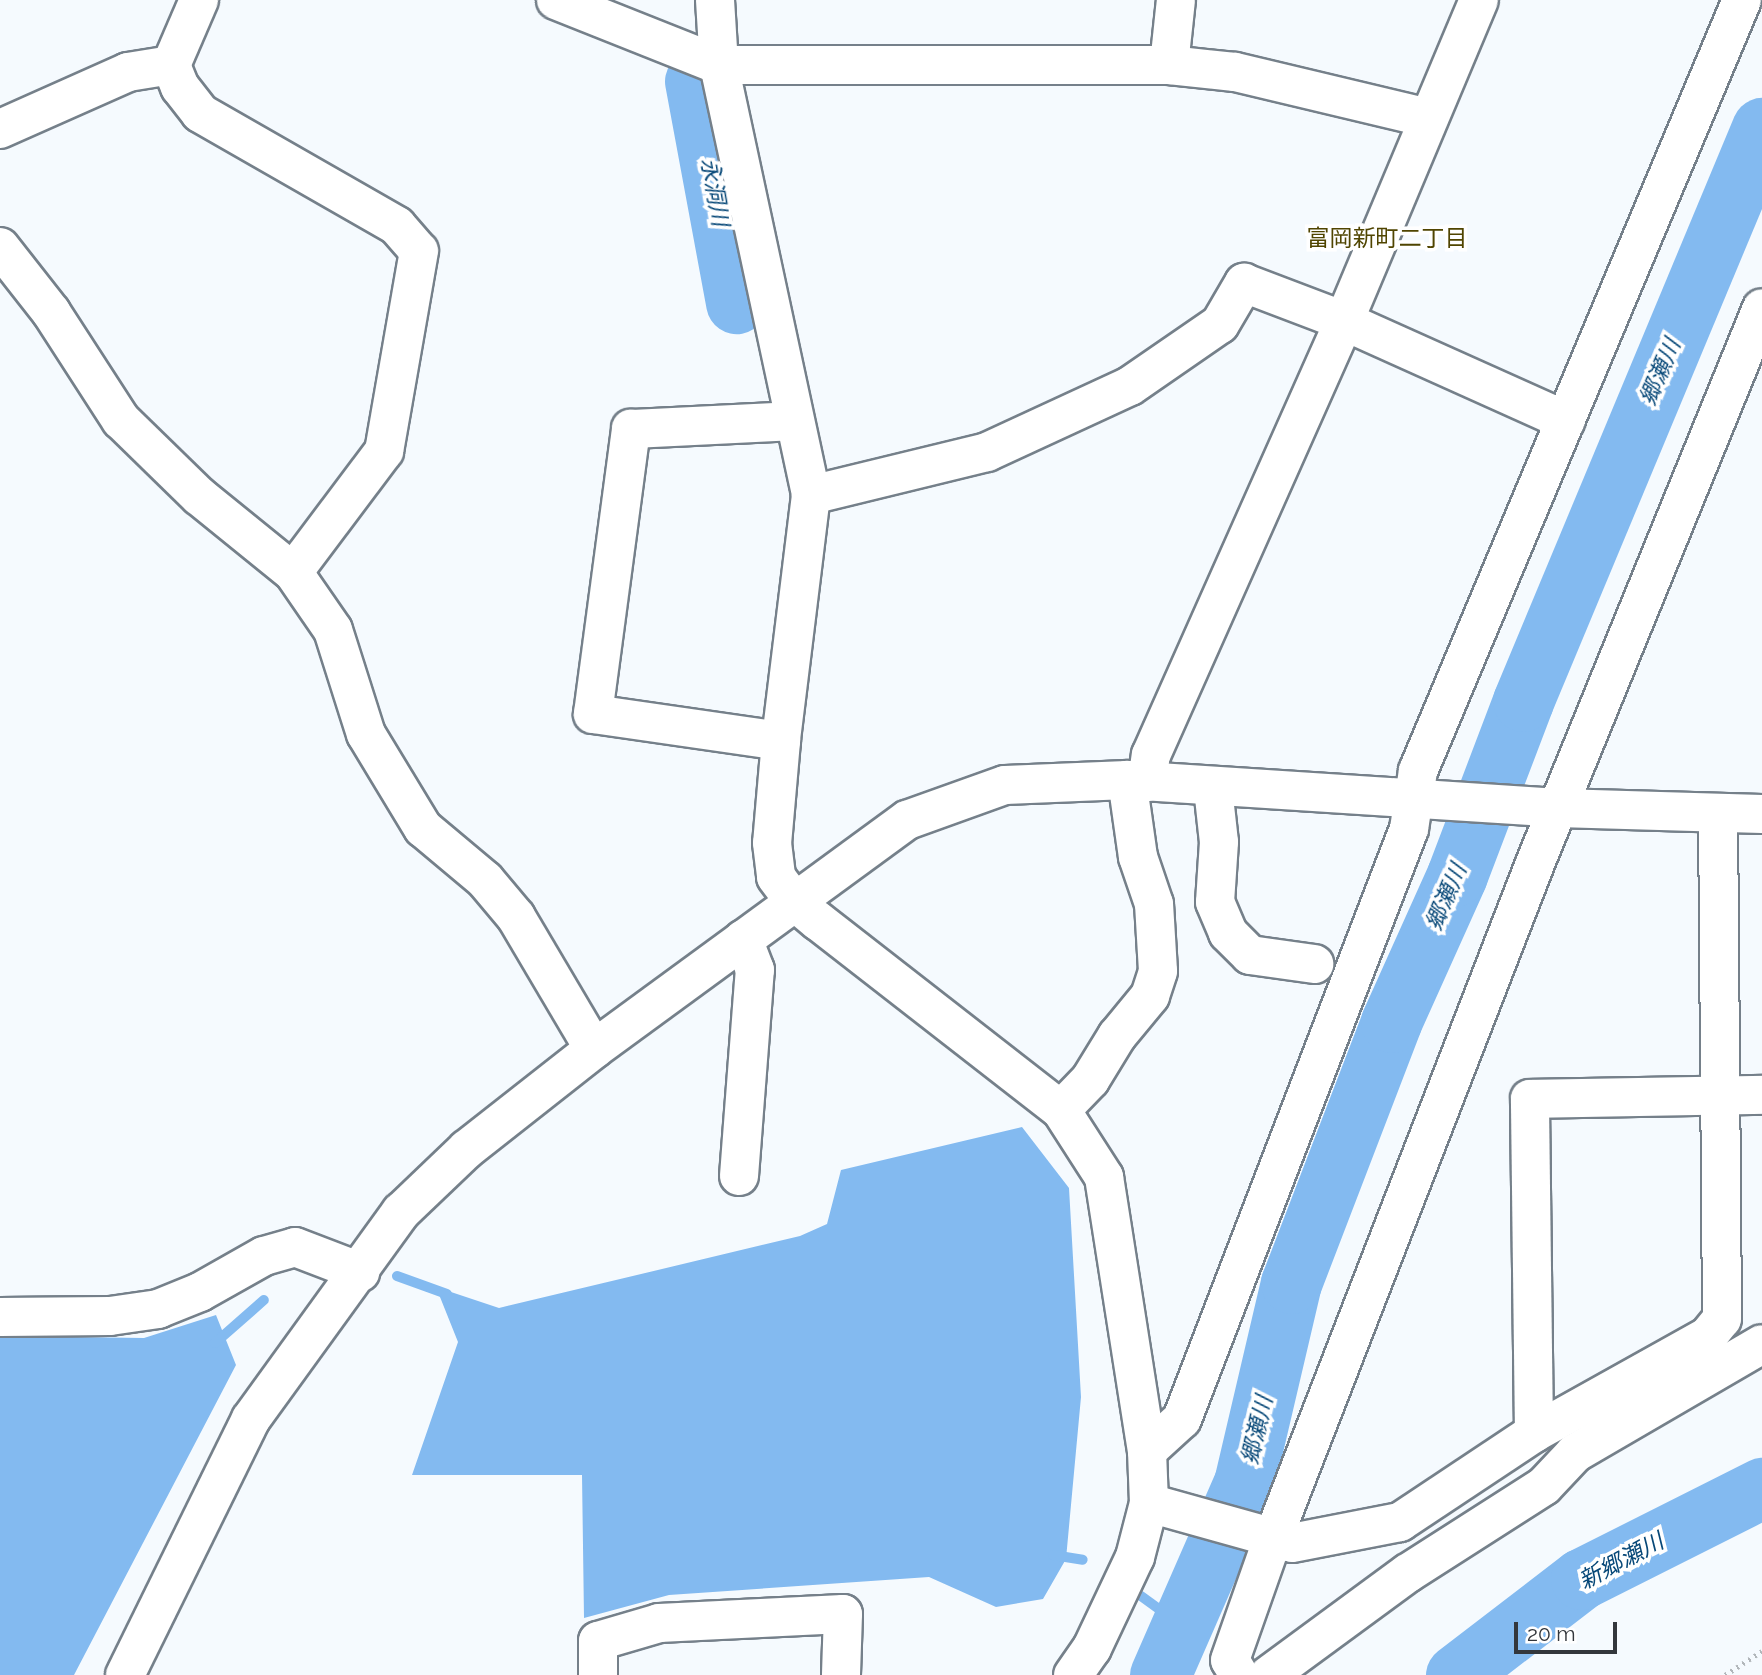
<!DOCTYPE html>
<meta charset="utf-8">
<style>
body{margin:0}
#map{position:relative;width:1762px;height:1675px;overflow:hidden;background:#f5fafe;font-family:Raleway,"Noto Sans JP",sans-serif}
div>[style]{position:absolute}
.water>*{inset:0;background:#83baf0}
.stream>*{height:10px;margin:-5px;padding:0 5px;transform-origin:5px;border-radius:5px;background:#83baf0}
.river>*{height:61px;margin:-30.5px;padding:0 30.5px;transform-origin:30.5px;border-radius:30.5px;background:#83baf0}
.path>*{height:4.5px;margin-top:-2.25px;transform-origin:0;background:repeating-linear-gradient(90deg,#b1b6ba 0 2px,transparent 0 7px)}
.roads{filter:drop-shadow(2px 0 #75808a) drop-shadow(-2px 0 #75808a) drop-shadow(0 2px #75808a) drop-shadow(0 -2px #75808a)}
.minor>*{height:38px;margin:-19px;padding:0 19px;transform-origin:19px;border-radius:19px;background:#fff}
span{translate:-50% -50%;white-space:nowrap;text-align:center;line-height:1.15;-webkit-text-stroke:7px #fff;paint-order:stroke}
.water-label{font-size:23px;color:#074878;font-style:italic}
.neighbourhood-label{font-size:23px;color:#504501}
.scale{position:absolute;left:1514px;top:1622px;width:103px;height:32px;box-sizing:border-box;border:4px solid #33373c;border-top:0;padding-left:9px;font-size:21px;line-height:24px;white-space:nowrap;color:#33373c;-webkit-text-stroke:5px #fff;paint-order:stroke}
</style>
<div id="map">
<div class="water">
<div style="clip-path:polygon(1022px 1127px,1069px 1188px,1081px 1397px,1066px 1559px,1043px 1599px,996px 1607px,929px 1577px,669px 1595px,584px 1618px,582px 1475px,412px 1475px,458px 1342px,436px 1287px,499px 1308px,800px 1236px,827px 1224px,841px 1170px)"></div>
<div style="clip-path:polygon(216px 1315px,236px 1365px,74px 1675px,0 1675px,0 1336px,144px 1338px)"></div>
</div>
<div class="stream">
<div style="left:397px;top:1276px;width:53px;rotate:19.8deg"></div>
<div style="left:215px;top:1343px;width:65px;rotate:-41.3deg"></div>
<div style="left:1053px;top:1555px;width:30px;rotate:9deg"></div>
<div style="left:1141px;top:1596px;width:29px;rotate:36deg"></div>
<div style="left:1164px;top:1613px;width:32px;rotate:68deg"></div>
</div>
<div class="river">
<div style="left:695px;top:81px;width:226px;rotate:79.5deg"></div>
<div style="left:1160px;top:1675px;width:210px;rotate:-66.4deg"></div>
<div style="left:1244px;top:1483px;width:205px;rotate:-76.8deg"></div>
<div style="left:1291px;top:1283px;width:280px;rotate:-69deg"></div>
<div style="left:1391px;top:1022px;width:161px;rotate:-65.8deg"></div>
<div style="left:1457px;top:875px;width:186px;rotate:-69.2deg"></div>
<div style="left:1523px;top:701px;width:621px;rotate:-67.36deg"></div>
<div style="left:1456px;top:1675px;width:158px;rotate:-37.5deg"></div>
<div style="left:1581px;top:1579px;width:203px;rotate:-26.7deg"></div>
</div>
<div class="path">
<div style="left:1725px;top:1675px;width:44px;rotate:-33deg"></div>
</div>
<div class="roads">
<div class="minor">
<div style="left:556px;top:0;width:175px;rotate:21.7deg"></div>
<div style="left:719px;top:65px;width:450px"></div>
<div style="left:1169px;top:65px;width:66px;rotate:6.1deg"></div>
<div style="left:1235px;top:72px;width:198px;rotate:13.4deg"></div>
<div style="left:715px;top:0;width:65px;rotate:86.5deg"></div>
<div style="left:719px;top:65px;width:440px;rotate:77.9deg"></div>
<div style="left:811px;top:495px;width:248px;rotate:97deg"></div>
<div style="left:781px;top:741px;width:102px;rotate:95deg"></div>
<div style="left:772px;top:843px;width:34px;rotate:83deg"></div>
<div style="left:776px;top:877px;width:31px;rotate:53deg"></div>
<div style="left:795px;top:902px;width:30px;rotate:40deg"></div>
<div style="left:818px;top:921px;width:308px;rotate:37.9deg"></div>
<div style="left:1061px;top:1110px;width:80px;rotate:57.3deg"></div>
<div style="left:1104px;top:1177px;width:277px;rotate:81.1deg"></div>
<div style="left:1147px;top:1451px;width:52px;rotate:87.8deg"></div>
<div style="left:1149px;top:1503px;width:56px;rotate:104.5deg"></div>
<div style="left:1135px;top:1557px;width:101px;rotate:115.3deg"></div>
<div style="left:1092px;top:1648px;width:33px;rotate:125deg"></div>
<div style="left:171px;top:65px;width:24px;rotate:68deg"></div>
<div style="left:180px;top:87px;width:33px;rotate:52deg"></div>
<div style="left:200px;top:113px;width:227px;rotate:29.8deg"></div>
<div style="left:397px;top:226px;width:33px;rotate:49deg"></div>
<div style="left:419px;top:251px;width:203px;rotate:99.9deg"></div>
<div style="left:384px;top:451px;width:151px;rotate:126.9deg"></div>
<div style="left:1169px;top:65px;width:65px;rotate:-83.9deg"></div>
<div style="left:0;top:129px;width:140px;rotate:-24deg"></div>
<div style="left:128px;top:72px;width:44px;rotate:-9.2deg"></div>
<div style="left:171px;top:65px;width:71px;rotate:-66.7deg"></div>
<div style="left:0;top:247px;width:83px;rotate:51.9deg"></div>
<div style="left:51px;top:312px;width:129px;rotate:57.1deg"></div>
<div style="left:121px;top:420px;width:109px;rotate:44.3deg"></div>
<div style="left:199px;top:496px;width:121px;rotate:39deg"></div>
<div style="left:293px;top:572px;width:70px;rotate:55.4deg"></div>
<div style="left:333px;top:630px;width:109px;rotate:72.4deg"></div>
<div style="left:366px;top:734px;width:110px;rotate:58.8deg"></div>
<div style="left:423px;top:828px;width:81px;rotate:40deg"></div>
<div style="left:485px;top:880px;width:48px;rotate:50deg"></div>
<div style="left:516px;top:917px;width:153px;rotate:59.4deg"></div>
<div style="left:811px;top:495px;width:181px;rotate:-13.7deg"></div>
<div style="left:987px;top:452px;width:157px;rotate:-24.8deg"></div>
<div style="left:1130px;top:386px;width:109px;rotate:-34.6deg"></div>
<div style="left:1220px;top:324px;width:48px;rotate:-59.7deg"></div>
<div style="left:1244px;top:283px;width:107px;rotate:20.8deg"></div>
<div style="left:1344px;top:321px;width:243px;rotate:24.2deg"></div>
<div style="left:781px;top:741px;width:190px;rotate:-171.8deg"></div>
<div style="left:593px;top:714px;width:288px;rotate:-82.4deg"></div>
<div style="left:631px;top:429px;width:161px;rotate:-2.8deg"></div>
<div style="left:1147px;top:782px;width:27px;rotate:-82deg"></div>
<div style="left:1151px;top:755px;width:475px;rotate:-66deg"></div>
<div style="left:1344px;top:321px;width:348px;rotate:-67.2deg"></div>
<div style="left:1213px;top:788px;width:54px;rotate:83.7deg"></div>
<div style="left:1219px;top:842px;width:60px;rotate:93.8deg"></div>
<div style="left:1215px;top:902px;width:34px;rotate:67deg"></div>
<div style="left:1228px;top:933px;width:31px;rotate:45deg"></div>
<div style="left:1250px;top:955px;width:65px;rotate:8deg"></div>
<div style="left:1061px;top:1110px;width:42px;rotate:-46deg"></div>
<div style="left:1090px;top:1080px;width:52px;rotate:-58.5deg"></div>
<div style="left:1117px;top:1036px;width:52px;rotate:-50.5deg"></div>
<div style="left:1150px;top:996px;width:26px;rotate:-72deg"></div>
<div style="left:1158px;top:971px;width:67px;rotate:-93.4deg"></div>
<div style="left:1154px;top:904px;width:50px;rotate:-108.8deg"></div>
<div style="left:1138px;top:857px;width:78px;rotate:-98.1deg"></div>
<div style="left:739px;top:1176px;width:207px;rotate:-85.6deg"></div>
<div style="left:755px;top:970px;width:33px;rotate:-111deg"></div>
<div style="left:0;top:1317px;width:110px;rotate:-0.5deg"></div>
<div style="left:110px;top:1316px;width:49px;rotate:-8.3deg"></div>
<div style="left:158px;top:1309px;width:45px;rotate:-22deg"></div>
<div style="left:200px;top:1292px;width:73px;rotate:-29.4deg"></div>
<div style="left:264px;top:1256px;width:32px;rotate:-16deg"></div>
<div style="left:295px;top:1247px;width:70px;rotate:21deg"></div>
<div style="left:1534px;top:1433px;width:334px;rotate:-90.7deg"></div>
<div style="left:1530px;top:1099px;width:232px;rotate:-1deg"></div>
<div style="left:1147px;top:1451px;width:47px;rotate:-42.4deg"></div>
<div style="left:1182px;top:1419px;width:632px;rotate:-68.96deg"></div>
<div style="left:1409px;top:829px;width:59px;rotate:-81.2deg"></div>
<div style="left:1418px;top:771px;width:836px;rotate:-67.21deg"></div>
<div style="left:1149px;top:1503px;width:148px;rotate:15.6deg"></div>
<div style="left:1292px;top:1543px;width:110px;rotate:-11deg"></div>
<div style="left:1400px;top:1522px;width:161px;rotate:-33.6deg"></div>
<div style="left:1534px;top:1433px;width:199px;rotate:-29.1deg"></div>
<div style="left:1708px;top:1336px;width:22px;rotate:-51deg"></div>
<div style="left:1722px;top:1319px;width:506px;rotate:-90.45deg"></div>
<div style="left:125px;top:1675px;width:285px;rotate:-63.8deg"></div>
<div style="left:251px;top:1419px;width:256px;rotate:-54.1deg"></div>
<div style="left:401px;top:1212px;width:91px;rotate:-43.7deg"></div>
<div style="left:467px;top:1149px;width:162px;rotate:-38.2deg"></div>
<div style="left:594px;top:1049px;width:388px;rotate:-36.2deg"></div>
<div style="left:907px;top:820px;width:104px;rotate:-19.7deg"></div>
<div style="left:1005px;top:785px;width:122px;rotate:-2.3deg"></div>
<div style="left:1127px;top:780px;width:432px;rotate:3.7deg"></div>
<div style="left:1558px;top:808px;width:204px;rotate:1.7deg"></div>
<div style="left:598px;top:1675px;width:34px;rotate:-90deg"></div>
<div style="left:598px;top:1641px;width:64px;rotate:-16.4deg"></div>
<div style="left:659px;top:1623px;width:184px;rotate:-2.8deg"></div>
<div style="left:843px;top:1614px;width:61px;rotate:91.9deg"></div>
<div style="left:1239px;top:1675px;width:17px;rotate:-121deg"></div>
<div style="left:1230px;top:1660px;width:129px;rotate:-70.6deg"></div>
<div style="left:1273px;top:1538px;width:726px;rotate:-68.77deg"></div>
<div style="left:1536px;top:861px;width:597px;rotate:-67.77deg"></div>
<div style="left:1269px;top:1675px;width:172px;rotate:-36.3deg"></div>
<div style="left:1408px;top:1573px;width:161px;rotate:-32.6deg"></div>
<div style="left:1544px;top:1486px;width:45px;rotate:-46.8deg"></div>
<div style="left:1575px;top:1453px;width:216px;rotate:-30.2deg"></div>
</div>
</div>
<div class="water-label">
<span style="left:715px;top:192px;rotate:80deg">永洞川</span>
<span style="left:1660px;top:372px;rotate:-67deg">郷瀬川</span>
<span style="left:1446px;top:897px;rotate:-67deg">郷瀬川</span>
<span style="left:1257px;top:1430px;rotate:-77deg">郷瀬川</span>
<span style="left:1621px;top:1561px;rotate:-28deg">新郷瀬川</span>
</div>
<div class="neighbourhood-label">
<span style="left:1387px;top:238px">富岡新町二丁目</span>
</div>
<div class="scale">20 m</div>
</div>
